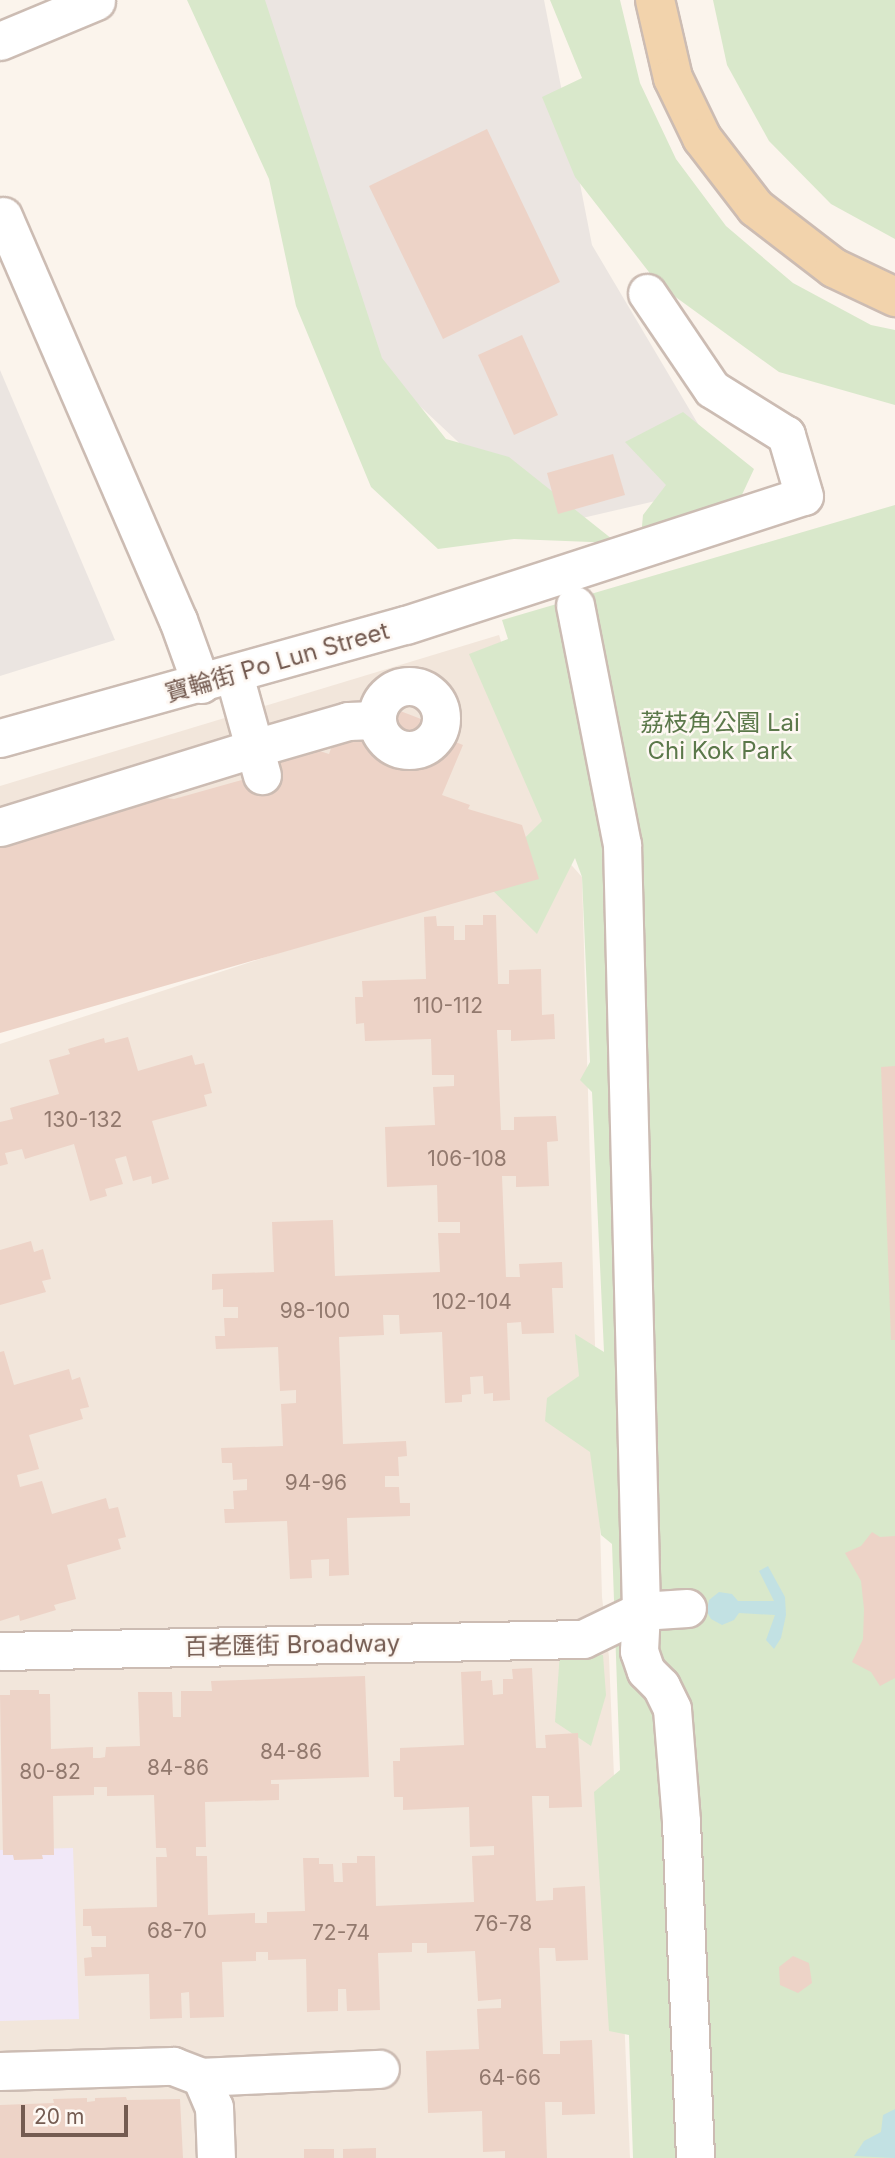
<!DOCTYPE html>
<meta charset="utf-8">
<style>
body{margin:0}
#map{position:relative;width:895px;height:2158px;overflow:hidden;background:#fbf4ec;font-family:Inter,"Noto Sans TC",sans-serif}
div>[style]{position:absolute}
.residential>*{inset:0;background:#f2e6db}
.industrial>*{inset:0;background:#ebe5e1}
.education>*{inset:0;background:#f1e8f8}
.green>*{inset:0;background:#d9e8cb}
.water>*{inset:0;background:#c2e1e3}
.building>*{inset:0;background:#edd3c7}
.roads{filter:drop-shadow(2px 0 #ccbcb3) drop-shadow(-2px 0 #ccbcb3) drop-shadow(0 2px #ccbcb3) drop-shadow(0 -2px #ccbcb3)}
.minor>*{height:37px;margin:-18.5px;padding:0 18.5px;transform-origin:18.5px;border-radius:18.5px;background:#fff}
.minor>.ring{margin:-18.5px;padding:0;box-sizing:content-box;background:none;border:37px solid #fff;border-radius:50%}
.major>*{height:38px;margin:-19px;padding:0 19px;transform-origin:19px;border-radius:19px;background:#f2d3ac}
span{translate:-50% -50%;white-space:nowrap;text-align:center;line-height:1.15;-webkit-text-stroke:5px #fef8f3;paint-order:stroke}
.number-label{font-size:21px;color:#92796e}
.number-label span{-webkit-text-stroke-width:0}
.street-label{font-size:24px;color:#745b51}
.park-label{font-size:24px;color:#5b784a}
.scale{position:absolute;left:21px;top:2105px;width:107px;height:32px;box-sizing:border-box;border:4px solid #745b51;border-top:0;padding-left:9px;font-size:21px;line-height:24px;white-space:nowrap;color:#745b51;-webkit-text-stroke:5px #fef8f3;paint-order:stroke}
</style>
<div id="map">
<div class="residential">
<div style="clip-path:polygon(499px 635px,563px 841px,0 1008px,0 786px)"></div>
<div style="clip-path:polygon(566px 859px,582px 877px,602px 1597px,609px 1657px,630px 2158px,0 2158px,0 1044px)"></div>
</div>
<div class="industrial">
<div style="clip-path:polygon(249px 0,544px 0,592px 245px,733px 483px,548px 526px,377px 366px)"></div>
<div style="clip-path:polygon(0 370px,115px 640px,0 676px)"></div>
</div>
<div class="education">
<div style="clip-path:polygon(73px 1848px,79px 2019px,0 2021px,0 1850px)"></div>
</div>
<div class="green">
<div style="clip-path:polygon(187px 0,265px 0,382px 358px,446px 439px,509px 457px,617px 543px,514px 539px,438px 549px,371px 487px,296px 306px,269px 179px)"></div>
<div style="clip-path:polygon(550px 0,620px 0,640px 83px,676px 159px,726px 226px,793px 283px,871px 325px,895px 330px,895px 405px,779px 372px,659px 285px,575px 177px,542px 97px,582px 78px)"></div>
<div style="clip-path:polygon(713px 0,895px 0,895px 239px,831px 204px,769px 141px,727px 65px)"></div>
<div style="clip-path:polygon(683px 412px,754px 469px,726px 529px,641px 537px,643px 515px,666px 485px,625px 442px)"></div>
<div style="clip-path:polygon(895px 505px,895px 2158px,633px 2158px,629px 2035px,609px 2031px,594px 1792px,620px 1770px,612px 1544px,601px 1535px,590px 1452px,545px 1421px,547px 1398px,579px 1376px,575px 1334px,604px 1352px,592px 1092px,580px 1080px,590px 1062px,582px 877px,575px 858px,537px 934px,482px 880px,542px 821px,469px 654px,508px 639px,502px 620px)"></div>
<div style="clip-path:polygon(560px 1652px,603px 1655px,606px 1695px,591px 1746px,555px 1722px)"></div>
</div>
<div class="water">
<div style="clip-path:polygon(768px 1566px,785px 1597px,786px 1615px,781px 1638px,774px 1649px,766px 1640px,775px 1615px,739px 1613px,734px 1620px,722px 1625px,711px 1619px,707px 1612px,709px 1600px,719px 1592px,732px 1594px,738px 1601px,774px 1601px,759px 1571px)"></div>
<div style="clip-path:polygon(895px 2109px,895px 2158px,854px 2156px,864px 2141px,881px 2132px,883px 2115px)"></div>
</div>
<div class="building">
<div style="clip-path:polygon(487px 129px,560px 282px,443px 339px,369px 186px)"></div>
<div style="clip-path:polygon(522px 335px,558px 415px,514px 435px,478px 355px)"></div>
<div style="clip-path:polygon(613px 454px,625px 495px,558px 514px,547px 473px)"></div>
<div style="clip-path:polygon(369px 699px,447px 729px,443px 737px,463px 745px,442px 795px,470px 805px,468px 809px,522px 825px,539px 879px,0 1033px,0 823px,30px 838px,148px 796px,174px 799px,260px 775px,242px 769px,301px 745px,329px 754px,347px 704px,365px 711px)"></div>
<div style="clip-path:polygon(483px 915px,496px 915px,498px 984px,509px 984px,509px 970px,541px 969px,542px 1015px,554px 1014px,555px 1039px,511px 1041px,511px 1030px,497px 1030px,501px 1130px,514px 1130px,514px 1117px,556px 1116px,558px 1141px,547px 1142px,549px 1186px,516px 1187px,516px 1176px,502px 1176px,506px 1277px,520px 1277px,519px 1264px,562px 1262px,563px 1288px,552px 1288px,554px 1333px,522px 1334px,521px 1322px,507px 1323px,510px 1400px,493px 1401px,493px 1393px,484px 1394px,483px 1376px,470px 1377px,471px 1394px,462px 1395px,462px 1402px,445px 1403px,442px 1332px,400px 1334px,399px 1315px,383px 1315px,384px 1335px,339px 1337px,343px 1444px,406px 1441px,407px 1456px,398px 1457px,399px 1476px,385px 1476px,385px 1487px,399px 1487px,400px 1503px,410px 1503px,410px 1516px,347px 1518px,349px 1575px,329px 1576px,329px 1559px,311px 1560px,312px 1578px,290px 1579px,287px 1521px,225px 1523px,224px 1509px,234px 1509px,233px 1491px,247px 1490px,247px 1479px,233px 1480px,232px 1463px,222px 1463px,221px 1448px,283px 1446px,281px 1404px,296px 1403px,296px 1390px,280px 1391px,278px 1347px,216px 1349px,215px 1336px,225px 1336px,224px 1318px,238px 1318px,238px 1307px,223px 1307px,223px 1289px,212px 1290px,212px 1274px,274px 1272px,272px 1222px,333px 1220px,335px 1276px,440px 1272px,438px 1233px,460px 1233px,460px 1222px,438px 1222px,437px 1185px,387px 1187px,385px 1127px,435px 1125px,433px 1087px,454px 1086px,454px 1075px,432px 1075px,431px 1039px,365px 1041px,364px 1023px,356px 1024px,355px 997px,363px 997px,362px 981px,426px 979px,424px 917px,436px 916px,437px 926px,454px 926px,454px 940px,465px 940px,465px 925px,483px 925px)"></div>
<div style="clip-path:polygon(128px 1037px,138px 1071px,192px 1055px,195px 1065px,204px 1063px,212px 1093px,204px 1095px,207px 1106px,152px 1121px,169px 1179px,152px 1184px,151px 1176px,133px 1181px,126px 1156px,115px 1159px,123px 1184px,105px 1189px,107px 1196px,90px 1201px,74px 1144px,25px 1159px,22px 1149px,14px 1151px,5px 1153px,8px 1164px,0 1166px,0 1122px,13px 1119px,10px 1108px,59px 1094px,49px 1060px,70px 1054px,68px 1049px,104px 1038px,105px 1043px)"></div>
<div style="clip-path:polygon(895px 1066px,895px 1340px,891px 1340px,881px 1067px)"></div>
<div style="clip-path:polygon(31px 1241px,34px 1252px,43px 1249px,51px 1279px,42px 1281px,46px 1292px,0 1305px,0 1250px)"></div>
<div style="clip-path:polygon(4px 1351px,14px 1385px,69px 1369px,72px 1380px,80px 1377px,89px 1407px,80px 1409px,83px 1419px,29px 1435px,39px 1469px,17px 1475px,20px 1487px,42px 1481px,52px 1514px,106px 1498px,109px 1509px,118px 1507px,126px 1537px,118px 1539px,121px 1549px,67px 1565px,76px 1599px,54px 1605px,56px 1610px,20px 1621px,19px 1615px,0 1621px,0 1352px)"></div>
<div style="clip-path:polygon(872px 1532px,880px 1537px,895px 1536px,895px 1678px,880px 1686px,871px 1672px,852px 1662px,863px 1639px,864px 1609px,861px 1581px,845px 1553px,861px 1546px)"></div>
<div style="clip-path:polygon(532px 1668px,536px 1748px,546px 1748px,545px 1735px,578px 1733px,582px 1807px,549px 1808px,549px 1796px,532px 1796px,536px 1901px,553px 1900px,553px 1888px,585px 1886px,588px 1960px,556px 1961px,555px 1948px,539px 1948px,543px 2054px,560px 2054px,560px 2041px,592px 2040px,595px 2114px,562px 2115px,562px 2102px,545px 2102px,547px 2158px,505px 2158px,505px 2151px,483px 2152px,482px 2111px,428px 2113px,426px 2051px,479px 2049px,477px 2009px,501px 2008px,501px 1999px,478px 2001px,475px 1951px,427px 1953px,427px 1943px,412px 1943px,412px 1952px,378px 1953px,380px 2010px,347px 2011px,346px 1989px,338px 1989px,338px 2011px,307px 2012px,306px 1959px,268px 1960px,268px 1952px,256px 1952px,256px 1961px,222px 1962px,224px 2017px,190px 2018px,189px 1992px,181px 1993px,182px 2018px,150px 2019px,149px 1974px,85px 1976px,84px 1958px,92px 1957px,91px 1947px,106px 1947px,106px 1936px,92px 1936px,91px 1926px,83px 1926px,83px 1909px,157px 1907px,156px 1857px,167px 1857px,166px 1848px,156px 1848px,154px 1795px,107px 1796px,107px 1787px,94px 1787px,94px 1795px,53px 1796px,54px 1855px,42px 1855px,43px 1859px,14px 1860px,13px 1855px,3px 1855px,0 1695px,10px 1695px,10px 1690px,39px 1690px,39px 1694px,50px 1694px,51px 1749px,93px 1747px,93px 1758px,100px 1758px,105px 1757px,106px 1747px,140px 1746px,138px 1692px,172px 1692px,173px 1717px,181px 1717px,181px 1691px,212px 1691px,211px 1681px,365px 1676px,369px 1777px,271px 1780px,271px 1784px,279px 1784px,279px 1800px,205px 1802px,206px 1847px,196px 1847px,196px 1856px,207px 1856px,208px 1915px,255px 1913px,255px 1923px,267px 1923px,267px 1912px,305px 1911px,303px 1858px,319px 1858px,319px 1864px,333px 1864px,334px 1882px,343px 1882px,342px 1863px,357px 1863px,357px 1856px,375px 1856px,376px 1906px,474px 1902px,472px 1856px,494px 1855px,494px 1846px,470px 1847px,469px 1807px,403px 1810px,403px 1797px,394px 1797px,393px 1761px,400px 1761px,400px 1748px,464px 1745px,461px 1672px,481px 1671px,481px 1681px,492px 1680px,493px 1695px,503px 1694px,503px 1679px,513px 1679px,512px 1669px)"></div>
<div style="clip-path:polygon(793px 1956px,809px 1963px,812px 1983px,798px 1993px,780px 1985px,779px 1967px)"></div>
<div style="clip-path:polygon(126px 2097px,127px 2100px,180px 2099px,183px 2158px,0 2158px,0 2105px,54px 2103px,53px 2099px,87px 2098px,87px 2102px,95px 2101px,95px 2098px)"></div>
<div style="clip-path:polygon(376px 2148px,376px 2158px,343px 2158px,343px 2149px)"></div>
<div style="clip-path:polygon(304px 2149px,334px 2149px,334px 2158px,304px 2158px)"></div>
</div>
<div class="roads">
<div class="minor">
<div style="left:0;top:41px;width:104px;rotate:-22.6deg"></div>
<div style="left:3px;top:216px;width:440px;rotate:66.6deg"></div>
<div style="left:178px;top:620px;width:68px;rotate:70.2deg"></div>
<div style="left:575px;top:605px;width:244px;rotate:78.9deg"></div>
<div style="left:622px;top:844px;width:767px;rotate:88.58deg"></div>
<div style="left:641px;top:1611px;width:40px;rotate:92.9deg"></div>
<div style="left:639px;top:1651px;width:21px;rotate:71deg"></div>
<div style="left:646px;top:1671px;width:21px;rotate:45deg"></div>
<div style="left:661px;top:1686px;width:25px;rotate:64deg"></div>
<div style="left:672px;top:1709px;width:113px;rotate:85.4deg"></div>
<div style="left:681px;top:1822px;width:336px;rotate:87.6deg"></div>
<div style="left:234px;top:675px;width:104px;rotate:74.4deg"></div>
<div class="ring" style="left:377px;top:686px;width:27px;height:27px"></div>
<div style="left:0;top:738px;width:421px;rotate:-15.6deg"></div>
<div style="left:406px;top:625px;width:418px;rotate:-18deg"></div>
<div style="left:804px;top:496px;width:64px;rotate:-106.4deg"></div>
<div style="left:786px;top:435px;width:87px;rotate:-148.1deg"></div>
<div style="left:712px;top:389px;width:116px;rotate:-124.1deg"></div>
<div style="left:0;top:827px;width:267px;rotate:-17.2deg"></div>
<div style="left:255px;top:748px;width:97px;rotate:-16.2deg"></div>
<div style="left:348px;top:721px;width:27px;rotate:-2deg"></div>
<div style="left:0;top:1651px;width:583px;rotate:-1.18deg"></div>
<div style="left:583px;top:1639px;width:64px;rotate:-25.8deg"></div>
<div style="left:641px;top:1611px;width:46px;rotate:-3.7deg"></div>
<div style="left:0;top:2071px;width:173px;rotate:-1.7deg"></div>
<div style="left:173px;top:2066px;width:30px;rotate:21deg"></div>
<div style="left:201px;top:2077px;width:33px;rotate:67deg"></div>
<div style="left:214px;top:2107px;width:51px;rotate:87.8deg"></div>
<div style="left:201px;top:2077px;width:179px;rotate:-2.6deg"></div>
</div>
<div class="major">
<div style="left:655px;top:0;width:80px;rotate:77deg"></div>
<div style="left:673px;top:78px;width:67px;rotate:64.2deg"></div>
<div style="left:702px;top:138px;width:88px;rotate:52.4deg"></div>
<div style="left:756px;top:208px;width:98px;rotate:37.6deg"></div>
<div style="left:834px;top:268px;width:68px;rotate:25.4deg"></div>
</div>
</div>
<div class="number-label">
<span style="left:448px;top:1006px">110-112</span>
<span style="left:83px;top:1120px">130-132</span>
<span style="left:467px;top:1159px">106-108</span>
<span style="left:472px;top:1302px">102-104</span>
<span style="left:315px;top:1311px">98-100</span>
<span style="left:316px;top:1483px">94-96</span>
<span style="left:291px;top:1752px">84-86</span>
<span style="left:178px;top:1768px">84-86</span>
<span style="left:50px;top:1772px">80-82</span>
<span style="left:503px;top:1924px">76-78</span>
<span style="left:177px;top:1931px">68-70</span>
<span style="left:341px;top:1933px">72-74</span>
<span style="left:510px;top:2078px">64-66</span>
</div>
<div class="street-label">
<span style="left:277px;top:662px;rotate:-16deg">寶輪街 Po Lun Street</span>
<span style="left:292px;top:1645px;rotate:-1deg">百老匯街 Broadway</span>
</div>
<div class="park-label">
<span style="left:720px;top:737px">荔枝角公園 Lai<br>Chi Kok Park</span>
</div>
<div class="scale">20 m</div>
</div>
